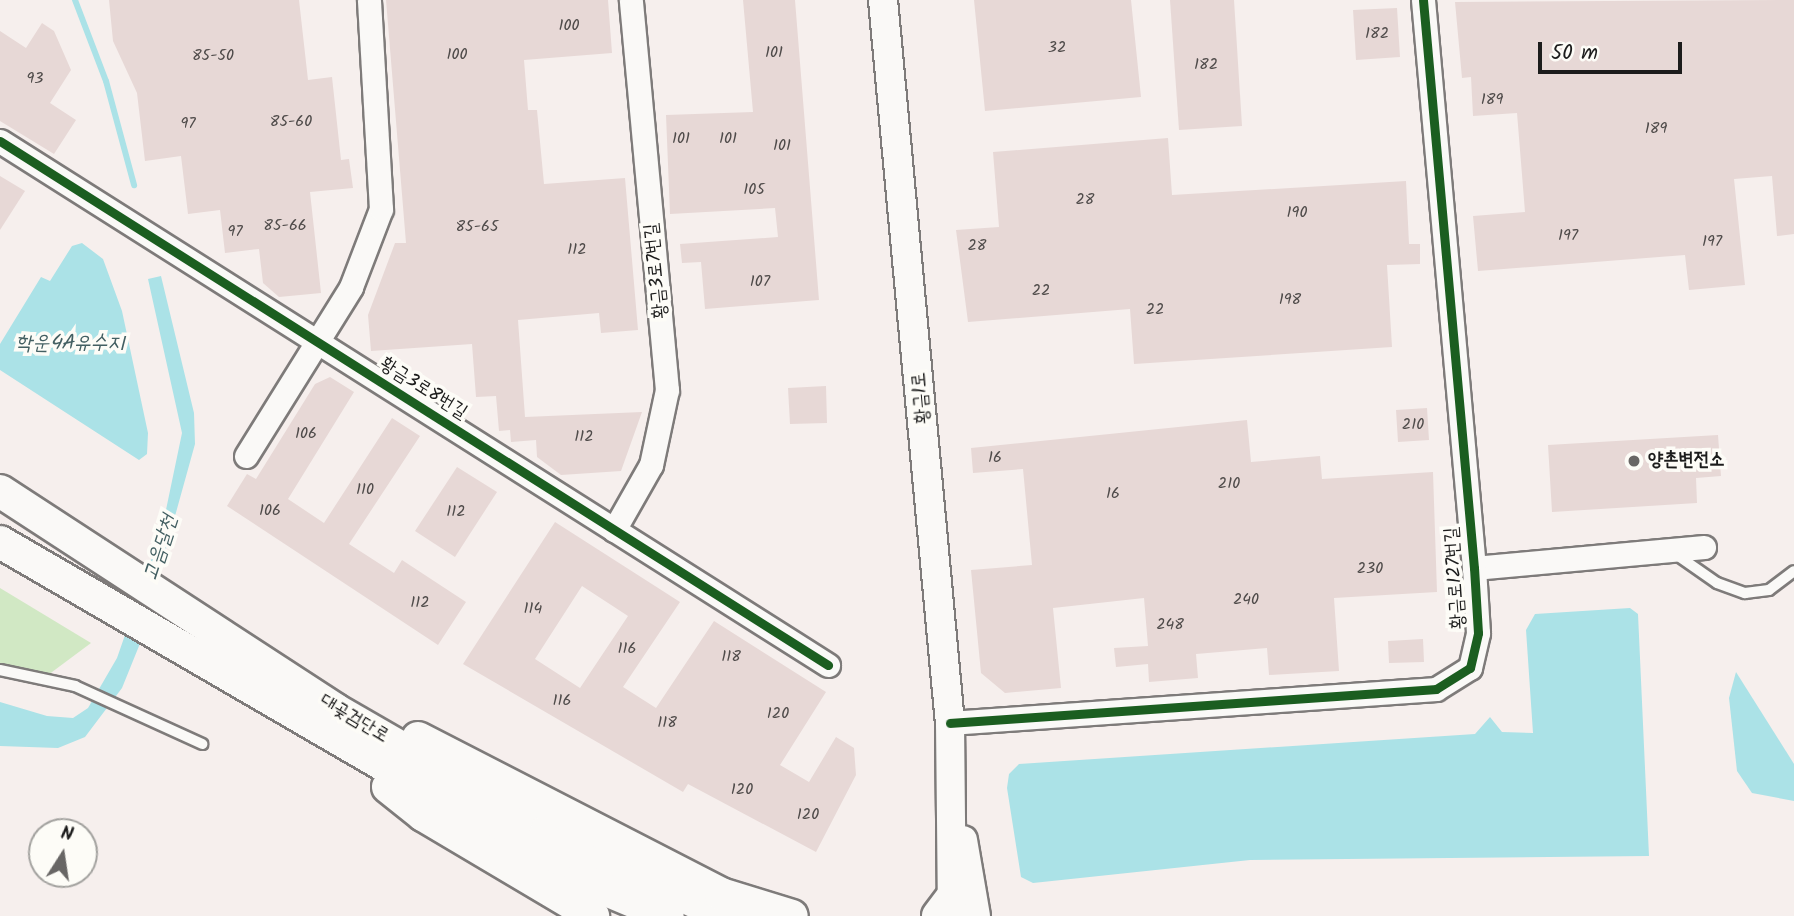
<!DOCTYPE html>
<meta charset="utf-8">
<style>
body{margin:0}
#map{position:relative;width:1794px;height:916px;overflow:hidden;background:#f6efed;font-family:Kalam,"Poor Story",sans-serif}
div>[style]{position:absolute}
.green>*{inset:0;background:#d1e8c4}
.water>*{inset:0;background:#abe2e7}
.stream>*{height:6px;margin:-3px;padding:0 3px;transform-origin:3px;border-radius:3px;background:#abe2e7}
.building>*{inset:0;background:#e7d8d6}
.roads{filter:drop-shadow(2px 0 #7e7b7a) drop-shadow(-2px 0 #7e7b7a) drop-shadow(0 2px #7e7b7a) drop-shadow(0 -2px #7e7b7a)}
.service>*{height:10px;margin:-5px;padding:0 5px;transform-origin:5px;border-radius:5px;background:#faf9f7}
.minor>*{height:23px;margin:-11.5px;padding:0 11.5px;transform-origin:11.5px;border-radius:11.5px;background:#faf9f7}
.tertiary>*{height:28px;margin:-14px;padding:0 14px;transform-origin:14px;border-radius:14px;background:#faf9f7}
.secondary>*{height:32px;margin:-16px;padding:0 16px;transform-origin:16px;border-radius:16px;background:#faf9f7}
.cycleway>*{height:9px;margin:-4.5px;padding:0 4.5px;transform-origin:4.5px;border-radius:4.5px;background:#1b5e20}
.dots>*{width:19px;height:19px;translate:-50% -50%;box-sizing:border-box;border:4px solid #fdfcf7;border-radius:50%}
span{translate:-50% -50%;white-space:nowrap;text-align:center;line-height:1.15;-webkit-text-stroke:7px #fdfcf7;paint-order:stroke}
.number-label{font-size:16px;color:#4f4b4a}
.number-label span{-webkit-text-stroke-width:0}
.street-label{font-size:19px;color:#1c1c1c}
.poi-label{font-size:19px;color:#1c1c1c;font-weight:700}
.left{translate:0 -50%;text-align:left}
.water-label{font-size:21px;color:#435f62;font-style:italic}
.north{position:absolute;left:28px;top:818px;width:70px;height:70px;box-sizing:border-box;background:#fdfcf7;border:2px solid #a3a29f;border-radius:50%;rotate:12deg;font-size:19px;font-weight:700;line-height:28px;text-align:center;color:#1c1c1c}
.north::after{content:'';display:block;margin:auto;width:24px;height:32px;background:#686665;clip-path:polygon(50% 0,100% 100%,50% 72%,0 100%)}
.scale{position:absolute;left:1538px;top:42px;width:144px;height:32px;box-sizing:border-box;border:4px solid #1c1c1c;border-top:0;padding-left:9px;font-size:21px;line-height:24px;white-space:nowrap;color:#1c1c1c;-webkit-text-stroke:5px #fdfcf7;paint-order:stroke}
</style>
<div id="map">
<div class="green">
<div style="clip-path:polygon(0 588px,91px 643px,48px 675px,0 663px)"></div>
</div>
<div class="water">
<div style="clip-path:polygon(82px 243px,103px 259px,122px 311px,148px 433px,147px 454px,139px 460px,0 370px,0 344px,41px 277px,50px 281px,72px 246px)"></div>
<div style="clip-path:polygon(161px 276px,194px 413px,195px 444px,139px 646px,122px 688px,85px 737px,58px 748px,0 746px,0 702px,47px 716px,73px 718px,88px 708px,117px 658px,162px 529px,182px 433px,148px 279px)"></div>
<div style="clip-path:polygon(1630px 608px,1638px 614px,1649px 856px,1250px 860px,1033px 883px,1021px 877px,1007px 788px,1009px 774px,1019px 764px,1475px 734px,1490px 717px,1502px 732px,1533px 733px,1526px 630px,1535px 614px)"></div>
<div style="clip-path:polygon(1736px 672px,1794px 764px,1794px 801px,1752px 793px,1737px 771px,1729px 698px)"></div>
</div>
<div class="stream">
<div style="left:75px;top:0;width:87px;rotate:69.1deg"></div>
<div style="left:106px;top:81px;width:108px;rotate:74.9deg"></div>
</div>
<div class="building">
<div style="clip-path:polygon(109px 0,299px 0,308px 80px,332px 77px,341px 160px,349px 159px,353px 188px,310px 192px,321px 293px,279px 297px,263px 283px,259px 249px,225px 253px,220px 210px,188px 214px,181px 156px,145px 161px,137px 93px,113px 41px)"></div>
<div style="clip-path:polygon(386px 0,608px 0,612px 53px,524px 60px,528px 110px,537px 110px,544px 184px,625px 178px,638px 330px,601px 333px,599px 313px,518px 320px,525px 417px,642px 412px,621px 471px,561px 475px,537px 457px,536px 440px,511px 442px,510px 430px,499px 431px,496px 396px,476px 397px,472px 344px,371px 351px,368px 315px,395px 243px,406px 243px)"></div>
<div style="clip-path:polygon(743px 0,795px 0,819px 300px,705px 309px,701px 262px,682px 263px,680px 244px,778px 237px,775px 208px,670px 214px,666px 115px,753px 112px)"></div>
<div style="clip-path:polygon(974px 0,1131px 0,1141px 97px,985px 111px)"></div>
<div style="clip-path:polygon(1170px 0,1234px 0,1242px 126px,1179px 130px)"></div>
<div style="clip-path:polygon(1794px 0,1794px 234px,1777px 236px,1772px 176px,1734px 179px,1745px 285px,1689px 290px,1685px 255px,1478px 271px,1473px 216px,1525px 212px,1517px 113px,1473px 116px,1471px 77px,1462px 78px,1455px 2px)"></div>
<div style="clip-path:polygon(1397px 8px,1400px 57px,1356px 60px,1353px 10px)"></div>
<div style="clip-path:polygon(42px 23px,54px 31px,71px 70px,50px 103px,76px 120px,54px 154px,0 121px,0 31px,26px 48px)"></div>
<div style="clip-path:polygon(1168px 138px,1172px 195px,1406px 181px,1409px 244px,1420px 244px,1420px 264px,1387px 265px,1392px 347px,1134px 364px,1130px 309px,968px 322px,956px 230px,999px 227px,993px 152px)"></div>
<div style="clip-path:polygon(0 176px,25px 191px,0 230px)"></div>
<div style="clip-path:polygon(330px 377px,354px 392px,288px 499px,324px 523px,392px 418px,420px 436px,349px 544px,394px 573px,402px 560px,466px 602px,438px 645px,227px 506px,247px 474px,256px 479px,315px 384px)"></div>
<div style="clip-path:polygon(826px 386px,827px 423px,790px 424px,788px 388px)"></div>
<div style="clip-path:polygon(1427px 408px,1429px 440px,1398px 442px,1396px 410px)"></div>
<div style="clip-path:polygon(1247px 420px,1251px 462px,1320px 456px,1322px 479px,1433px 472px,1437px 592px,1334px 598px,1339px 671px,1269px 675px,1267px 648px,1196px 654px,1198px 678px,1149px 682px,1148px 664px,1116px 667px,1114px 648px,1148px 646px,1144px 598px,1053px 608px,1061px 688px,1005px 693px,981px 673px,971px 570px,1032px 565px,1023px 469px,973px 473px,971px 448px)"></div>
<div style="clip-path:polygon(1718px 435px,1721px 476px,1696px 478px,1697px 503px,1552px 512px,1548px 445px)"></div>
<div style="clip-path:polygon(457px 467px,497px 492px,455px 557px,415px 531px)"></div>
<div style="clip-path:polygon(evenodd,555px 522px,680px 602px,623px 687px,656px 708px,714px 621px,826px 692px,780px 765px,809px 782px,836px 737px,854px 748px,856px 775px,816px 852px,688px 784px,683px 792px,463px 664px,555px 522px,582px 586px,628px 616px,580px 688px,535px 659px,582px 586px)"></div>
<div style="clip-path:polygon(1423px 639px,1424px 662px,1389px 663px,1388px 641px)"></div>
</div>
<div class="roads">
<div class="service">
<div style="left:1674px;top:553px;width:52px;rotate:34.9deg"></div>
<div style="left:1717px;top:583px;width:30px;rotate:20deg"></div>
<div style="left:1745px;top:593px;width:24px;rotate:-7deg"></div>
<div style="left:1769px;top:590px;width:31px;rotate:-37deg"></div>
<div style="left:0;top:670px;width:77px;rotate:12deg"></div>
<div style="left:75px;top:686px;width:140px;rotate:24.5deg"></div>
</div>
<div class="minor">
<div style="left:0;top:141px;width:980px;rotate:32.33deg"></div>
<div style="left:246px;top:456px;width:199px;rotate:-58.1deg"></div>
<div style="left:351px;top:287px;width:84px;rotate:-69deg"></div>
<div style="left:381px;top:209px;width:209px;rotate:-93.3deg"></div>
<div style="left:614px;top:530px;width:75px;rotate:-60.4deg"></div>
<div style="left:651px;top:465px;width:77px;rotate:-78deg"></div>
<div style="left:667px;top:390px;width:392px;rotate:-95.3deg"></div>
<div style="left:1474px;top:568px;width:231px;rotate:-5.2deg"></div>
<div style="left:950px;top:723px;width:487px;rotate:-4deg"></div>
<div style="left:1436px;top:689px;width:40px;rotate:-32deg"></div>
<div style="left:1470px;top:668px;width:36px;rotate:-77deg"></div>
<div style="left:1478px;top:633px;width:65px;rotate:-93.5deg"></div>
<div style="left:1474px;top:568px;width:570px;rotate:-95.13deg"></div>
</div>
<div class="tertiary">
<div style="left:883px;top:0;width:726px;rotate:84.71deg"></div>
<div style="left:950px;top:723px;width:193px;rotate:89.4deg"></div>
<div style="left:963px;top:840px;width:77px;rotate:80.3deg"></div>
</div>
<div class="secondary">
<div style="left:0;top:491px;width:401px;rotate:33.1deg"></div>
<div style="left:336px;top:710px;width:242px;rotate:30deg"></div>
<div style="left:546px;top:831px;width:198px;rotate:25.4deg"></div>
<div style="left:0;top:542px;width:671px;rotate:30.16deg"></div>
<div style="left:580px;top:879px;width:95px;rotate:22.8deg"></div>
<div style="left:418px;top:738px;width:341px;rotate:27.2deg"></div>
<div style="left:721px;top:894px;width:74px;rotate:17.2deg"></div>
<div style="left:388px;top:787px;width:45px;rotate:38.7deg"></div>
<div style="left:423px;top:815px;width:198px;rotate:30.7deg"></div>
<div style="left:938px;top:916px;width:21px;rotate:-53deg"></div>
</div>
</div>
<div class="cycleway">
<div style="left:0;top:141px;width:980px;rotate:32.33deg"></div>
<div style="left:950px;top:723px;width:487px;rotate:-4deg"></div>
<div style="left:1436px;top:689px;width:40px;rotate:-32deg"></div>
<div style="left:1470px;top:668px;width:36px;rotate:-77deg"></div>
<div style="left:1478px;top:633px;width:65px;rotate:-93.5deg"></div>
<div style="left:1474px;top:568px;width:570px;rotate:-95.13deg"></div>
</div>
<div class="dots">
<div style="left:1634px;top:461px;background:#686665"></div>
</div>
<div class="number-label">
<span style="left:569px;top:26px">100</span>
<span style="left:1377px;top:34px">182</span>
<span style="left:1057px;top:48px">32</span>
<span style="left:774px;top:53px">101</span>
<span style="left:457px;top:55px">100</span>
<span style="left:213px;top:56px">85-50</span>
<span style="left:1206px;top:65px">182</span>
<span style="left:35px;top:79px">93</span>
<span style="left:1492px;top:100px">189</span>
<span style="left:291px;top:122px">85-60</span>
<span style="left:188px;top:124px">97</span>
<span style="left:1656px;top:129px">189</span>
<span style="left:681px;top:139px">101</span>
<span style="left:728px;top:139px">101</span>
<span style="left:782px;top:146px">101</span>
<span style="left:754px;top:190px">105</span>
<span style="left:1085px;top:200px">28</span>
<span style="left:1297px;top:213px">190</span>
<span style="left:285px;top:226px">85-66</span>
<span style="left:477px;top:227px">85-65</span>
<span style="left:235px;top:232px">97</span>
<span style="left:1568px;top:236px">197</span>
<span style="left:1712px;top:242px">197</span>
<span style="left:977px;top:246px">28</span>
<span style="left:577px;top:250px">112</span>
<span style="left:760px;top:282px">107</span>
<span style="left:1041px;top:291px">22</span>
<span style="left:1290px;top:300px">198</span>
<span style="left:1155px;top:310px">22</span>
<span style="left:1413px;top:425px">210</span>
<span style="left:306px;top:434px">106</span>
<span style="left:584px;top:437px">112</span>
<span style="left:995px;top:458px">16</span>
<span style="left:1229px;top:484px">210</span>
<span style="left:365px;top:490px">110</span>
<span style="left:1113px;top:494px">16</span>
<span style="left:270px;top:511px">106</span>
<span style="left:456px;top:512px">112</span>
<span style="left:1370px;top:569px">230</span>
<span style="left:1246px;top:600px">240</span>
<span style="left:420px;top:603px">112</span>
<span style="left:533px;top:609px">114</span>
<span style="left:1170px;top:625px">248</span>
<span style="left:627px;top:649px">116</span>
<span style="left:731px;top:657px">118</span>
<span style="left:562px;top:701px">116</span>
<span style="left:778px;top:714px">120</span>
<span style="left:667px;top:723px">118</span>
<span style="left:742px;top:790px">120</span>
<span style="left:808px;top:815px">120</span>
</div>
<div class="street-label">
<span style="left:657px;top:271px;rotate:-96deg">황금3로7번길</span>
<span style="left:423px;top:389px;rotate:32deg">황금3로8번길</span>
<span style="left:922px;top:398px;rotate:-95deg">황금1로</span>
<span style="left:1456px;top:578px;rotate:-94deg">황금로127번길</span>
<span style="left:354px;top:719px;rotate:31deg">대곶검단로</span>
</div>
<div class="poi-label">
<span class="left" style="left:1648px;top:461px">양촌변전소</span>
</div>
<div class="water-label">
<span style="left:70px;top:344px">학운4A유수지</span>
<span style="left:161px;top:548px;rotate:-72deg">고음달천</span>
</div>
<div class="north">N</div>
<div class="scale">50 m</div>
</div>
